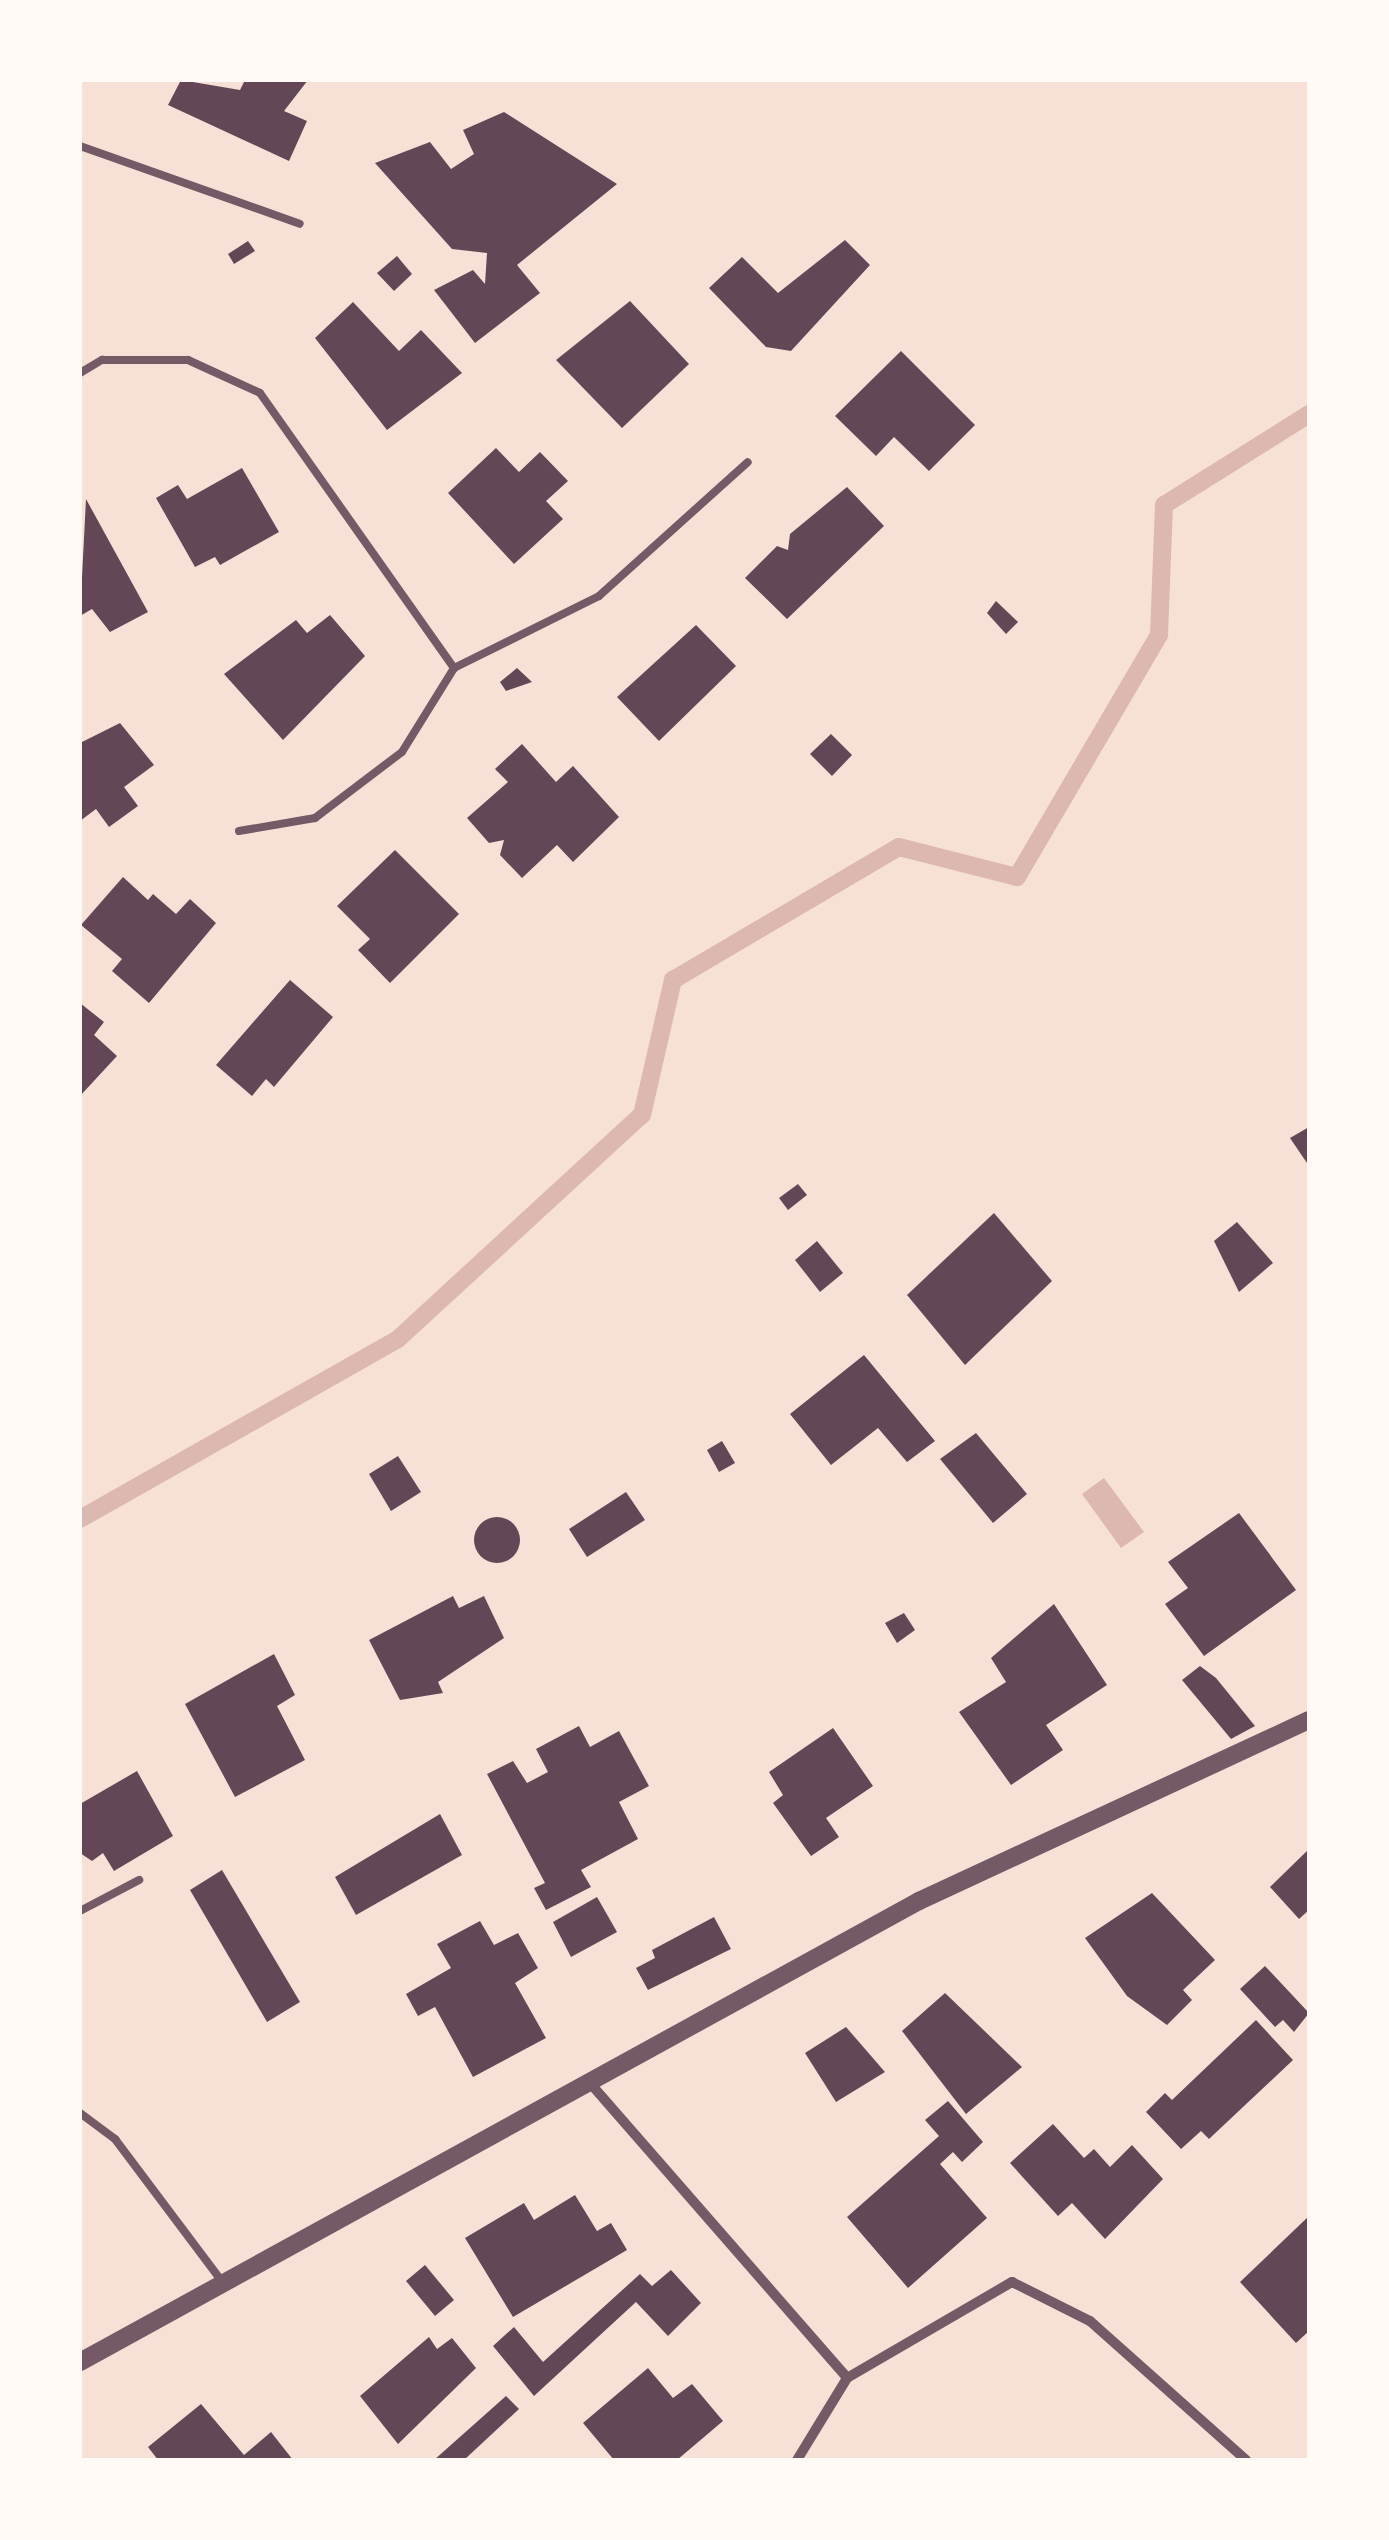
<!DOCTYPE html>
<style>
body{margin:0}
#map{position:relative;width:1389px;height:2540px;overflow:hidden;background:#f7e1d7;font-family:"Varela Round",sans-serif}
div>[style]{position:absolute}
.water>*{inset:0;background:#dcb8b0}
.stream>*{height:18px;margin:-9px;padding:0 9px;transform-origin:9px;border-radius:9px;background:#dcb8b0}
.building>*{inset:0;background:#644757}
.round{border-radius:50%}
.service>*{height:8px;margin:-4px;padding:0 4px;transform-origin:4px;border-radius:4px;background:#755966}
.minor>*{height:10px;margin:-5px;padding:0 5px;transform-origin:5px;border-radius:5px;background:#755966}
.tertiary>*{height:18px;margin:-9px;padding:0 9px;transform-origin:9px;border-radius:9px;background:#755966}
span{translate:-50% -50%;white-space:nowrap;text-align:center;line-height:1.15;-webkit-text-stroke:10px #fffaf5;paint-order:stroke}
.frame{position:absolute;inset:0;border:82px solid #fffaf5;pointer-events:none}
</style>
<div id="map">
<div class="water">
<div style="clip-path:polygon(1104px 1478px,1144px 1532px,1121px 1548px,1082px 1494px)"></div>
</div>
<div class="stream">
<div style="left:80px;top:1519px;width:365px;rotate:-29.5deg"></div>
<div style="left:398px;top:1339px;width:331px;rotate:-42.6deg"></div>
<div style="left:642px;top:1115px;width:139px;rotate:-77.1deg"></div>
<div style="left:673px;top:980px;width:262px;rotate:-30.5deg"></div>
<div style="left:899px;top:847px;width:122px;rotate:14.3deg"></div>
<div style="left:1017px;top:877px;width:281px;rotate:-59.6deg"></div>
<div style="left:1159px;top:635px;width:130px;rotate:-87.8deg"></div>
<div style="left:1164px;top:505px;width:171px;rotate:-32.1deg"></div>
</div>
<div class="building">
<div style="clip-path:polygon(181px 80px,240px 90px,245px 80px,308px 80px,284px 111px,307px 121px,289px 161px,168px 105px)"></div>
<div style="clip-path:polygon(504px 112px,617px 184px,517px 265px,540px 293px,475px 343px,434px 290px,473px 270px,485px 284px,487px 253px,452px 249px,375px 163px,430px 142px,451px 169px,474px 154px,463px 130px)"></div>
<div style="clip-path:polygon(845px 240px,870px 265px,791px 351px,766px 347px,709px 288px,742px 257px,778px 293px)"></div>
<div style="clip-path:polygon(248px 241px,255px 251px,234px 264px,228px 254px)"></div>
<div style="clip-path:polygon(397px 256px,412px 274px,394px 291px,377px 273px)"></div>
<div style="clip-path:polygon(630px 301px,689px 364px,622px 428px,556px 360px)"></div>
<div style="clip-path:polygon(353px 302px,399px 351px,421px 330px,462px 373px,387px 430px,315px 338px)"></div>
<div style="clip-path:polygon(901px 351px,975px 425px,929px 471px,894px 437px,876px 456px,835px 416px)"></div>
<div style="clip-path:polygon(496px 448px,519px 472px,540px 452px,568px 481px,546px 501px,563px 519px,514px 564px,448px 493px)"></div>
<div style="clip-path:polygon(242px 468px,279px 532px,220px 565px,215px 557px,195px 567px,156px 498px,178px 485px,187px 499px)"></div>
<div style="clip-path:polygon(847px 487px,884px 526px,787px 619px,745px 578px,777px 546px,788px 550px,790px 534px)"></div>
<div style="clip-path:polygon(86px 499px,148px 612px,110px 632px,92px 609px,80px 616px)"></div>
<div style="clip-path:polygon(996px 601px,1018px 622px,1006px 634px,987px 613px)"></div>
<div style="clip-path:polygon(330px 615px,365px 656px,283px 740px,224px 674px,296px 620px,307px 633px)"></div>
<div style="clip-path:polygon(696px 625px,736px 666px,659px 741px,617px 697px)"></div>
<div style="clip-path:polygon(517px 668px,532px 682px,506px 691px,500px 682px)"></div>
<div style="clip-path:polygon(120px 723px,154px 765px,124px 787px,138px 806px,109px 827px,96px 809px,80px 821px,80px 743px)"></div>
<div style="clip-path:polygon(831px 734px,852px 755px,832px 776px,810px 754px)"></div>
<div style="clip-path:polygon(522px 744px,556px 782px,573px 766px,619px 817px,573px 862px,557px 845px,522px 878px,500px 855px,504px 840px,489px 843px,467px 818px,508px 782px,495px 769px)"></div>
<div style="clip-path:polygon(395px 850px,459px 914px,390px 983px,358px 950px,370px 939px,337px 906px)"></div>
<div style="clip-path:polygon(123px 877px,148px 900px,153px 894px,176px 914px,190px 899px,216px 923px,149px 1003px,112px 971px,122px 959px,81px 925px)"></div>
<div style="clip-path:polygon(290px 980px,333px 1017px,274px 1087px,266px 1079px,252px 1096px,216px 1065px)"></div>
<div style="clip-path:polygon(80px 1003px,104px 1022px,94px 1035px,117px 1056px,80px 1096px)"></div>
<div style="clip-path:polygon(1309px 1127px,1309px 1166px,1290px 1138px)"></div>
<div style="clip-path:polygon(798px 1184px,807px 1195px,788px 1210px,779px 1198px)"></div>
<div style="clip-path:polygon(994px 1213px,1052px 1281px,965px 1365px,907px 1295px)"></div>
<div style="clip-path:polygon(1237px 1222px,1273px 1263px,1239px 1292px,1214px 1241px)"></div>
<div style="clip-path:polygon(817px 1241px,843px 1273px,820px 1292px,795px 1260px)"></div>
<div style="clip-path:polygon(864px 1355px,935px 1441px,907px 1462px,878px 1428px,831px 1465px,790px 1414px)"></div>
<div style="clip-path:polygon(976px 1433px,1027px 1494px,993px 1523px,940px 1459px)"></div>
<div style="clip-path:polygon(722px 1441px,735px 1463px,719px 1472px,707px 1450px)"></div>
<div style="clip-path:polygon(398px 1456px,421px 1492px,391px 1511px,369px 1474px)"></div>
<div style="clip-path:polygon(626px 1492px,645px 1520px,587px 1557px,569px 1529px)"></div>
<div style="clip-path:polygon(1239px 1513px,1296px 1590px,1204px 1656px,1165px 1604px,1188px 1588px,1168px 1562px)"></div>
<div class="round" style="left:474px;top:1517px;width:46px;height:46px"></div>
<div style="clip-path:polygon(453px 1596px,459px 1608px,484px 1596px,504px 1638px,438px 1682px,443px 1693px,400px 1700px,369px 1640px)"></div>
<div style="clip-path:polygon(1054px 1604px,1107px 1685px,1046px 1725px,1063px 1750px,1011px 1785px,959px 1712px,1006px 1682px,991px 1658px)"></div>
<div style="clip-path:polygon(904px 1613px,915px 1630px,897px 1643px,885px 1623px)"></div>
<div style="clip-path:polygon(274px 1654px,295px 1695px,277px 1706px,305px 1760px,235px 1797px,185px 1704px)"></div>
<div style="clip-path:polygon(1200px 1666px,1216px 1678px,1255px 1726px,1231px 1739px,1182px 1680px)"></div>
<div style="clip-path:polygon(579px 1726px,590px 1747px,619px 1731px,649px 1786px,619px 1802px,638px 1839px,581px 1870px,591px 1887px,546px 1910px,534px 1888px,545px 1883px,487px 1774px,513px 1761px,527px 1783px,548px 1772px,536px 1749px)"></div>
<div style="clip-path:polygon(833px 1728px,873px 1786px,826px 1818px,839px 1837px,811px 1856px,773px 1803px,783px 1795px,769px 1772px)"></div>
<div style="clip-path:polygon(137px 1771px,173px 1836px,114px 1871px,103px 1853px,92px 1861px,80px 1853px,80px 1804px)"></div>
<div style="clip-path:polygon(440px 1814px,462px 1855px,356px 1915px,335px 1877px)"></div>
<div style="clip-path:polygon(1309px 1849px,1309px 1910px,1299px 1919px,1270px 1887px)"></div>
<div style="clip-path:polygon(222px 1870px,300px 2002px,267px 2022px,190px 1890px)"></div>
<div style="clip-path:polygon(1152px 1893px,1215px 1960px,1183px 1990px,1192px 2000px,1167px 2025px,1127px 1996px,1085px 1938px)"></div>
<div style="clip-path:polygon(597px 1897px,617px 1932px,571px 1957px,553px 1922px)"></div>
<div style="clip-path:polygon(714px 1917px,731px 1949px,648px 1990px,636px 1968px,655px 1958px,652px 1950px)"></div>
<div style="clip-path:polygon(480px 1921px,494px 1945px,518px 1933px,538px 1968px,515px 1983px,546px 2038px,473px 2077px,435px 2007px,418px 2016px,406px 1994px,451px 1968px,437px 1944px)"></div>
<div style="clip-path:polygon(1265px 1966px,1309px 2013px,1294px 2032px,1283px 2020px,1275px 2027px,1240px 1989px)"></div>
<div style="clip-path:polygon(945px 1993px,1022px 2067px,966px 2114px,902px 2031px)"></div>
<div style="clip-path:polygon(1256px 2020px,1293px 2060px,1209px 2139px,1201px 2131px,1181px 2149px,1146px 2112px,1165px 2093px,1172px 2100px)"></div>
<div style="clip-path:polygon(846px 2027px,885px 2072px,836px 2102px,805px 2053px)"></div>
<div style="clip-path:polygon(948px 2101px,983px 2142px,962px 2162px,953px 2152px,940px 2164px,987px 2218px,908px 2288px,847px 2217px,939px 2136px,925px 2120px)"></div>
<div style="clip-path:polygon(1053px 2124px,1084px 2158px,1094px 2149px,1110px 2167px,1132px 2145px,1163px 2179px,1105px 2239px,1072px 2203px,1058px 2216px,1010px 2163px)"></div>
<div style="clip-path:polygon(575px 2195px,597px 2231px,611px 2223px,627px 2250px,513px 2317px,465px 2238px,524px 2203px,534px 2220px)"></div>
<div style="clip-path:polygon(1309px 2216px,1309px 2331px,1296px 2343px,1240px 2282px)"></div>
<div style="clip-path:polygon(425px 2265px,454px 2300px,435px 2316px,406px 2281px)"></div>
<div style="clip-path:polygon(671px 2270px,701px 2303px,668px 2336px,636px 2302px,534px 2396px,493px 2346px,514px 2327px,543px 2362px,640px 2274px,652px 2286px)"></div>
<div style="clip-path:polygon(429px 2337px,437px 2349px,452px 2338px,476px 2368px,398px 2444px,360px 2396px)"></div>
<div style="clip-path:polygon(648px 2368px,673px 2398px,692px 2384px,723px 2421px,677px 2460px,614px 2460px,583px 2423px)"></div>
<div style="clip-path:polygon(506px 2396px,519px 2409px,464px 2460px,434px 2460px)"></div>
<div style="clip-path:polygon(201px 2404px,244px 2455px,271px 2432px,293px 2460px,158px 2460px,148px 2447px)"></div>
</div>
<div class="service">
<div style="left:80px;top:146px;width:233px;rotate:19.5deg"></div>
<div style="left:80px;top:373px;width:26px;rotate:-31deg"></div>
<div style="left:102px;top:360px;width:86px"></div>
<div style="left:188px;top:360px;width:79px;rotate:24.6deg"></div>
<div style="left:260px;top:393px;width:337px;rotate:54.8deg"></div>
<div style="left:239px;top:831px;width:77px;rotate:-9.7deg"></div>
<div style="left:315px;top:818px;width:109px;rotate:-37.2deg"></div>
<div style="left:402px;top:752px;width:99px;rotate:-58.2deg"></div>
<div style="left:454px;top:668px;width:162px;rotate:-26.4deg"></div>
<div style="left:599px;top:596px;width:200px;rotate:-42deg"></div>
<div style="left:80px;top:1911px;width:67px;rotate:-27.7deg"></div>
<div style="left:80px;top:2113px;width:44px;rotate:36.6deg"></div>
<div style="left:115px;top:2139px;width:181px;rotate:53.1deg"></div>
</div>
<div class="minor">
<div style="left:590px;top:2083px;width:391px;rotate:48.9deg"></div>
<div style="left:847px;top:2378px;width:191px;rotate:-30.2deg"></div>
<div style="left:1012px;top:2282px;width:87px;rotate:26.6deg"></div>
<div style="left:1090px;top:2321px;width:209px;rotate:41.7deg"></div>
<div style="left:797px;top:2460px;width:96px;rotate:-58.6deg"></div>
</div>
<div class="tertiary">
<div style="left:80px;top:2362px;width:957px;rotate:-28.79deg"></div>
<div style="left:919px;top:1901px;width:430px;rotate:-24.9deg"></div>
</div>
<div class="frame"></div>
</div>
